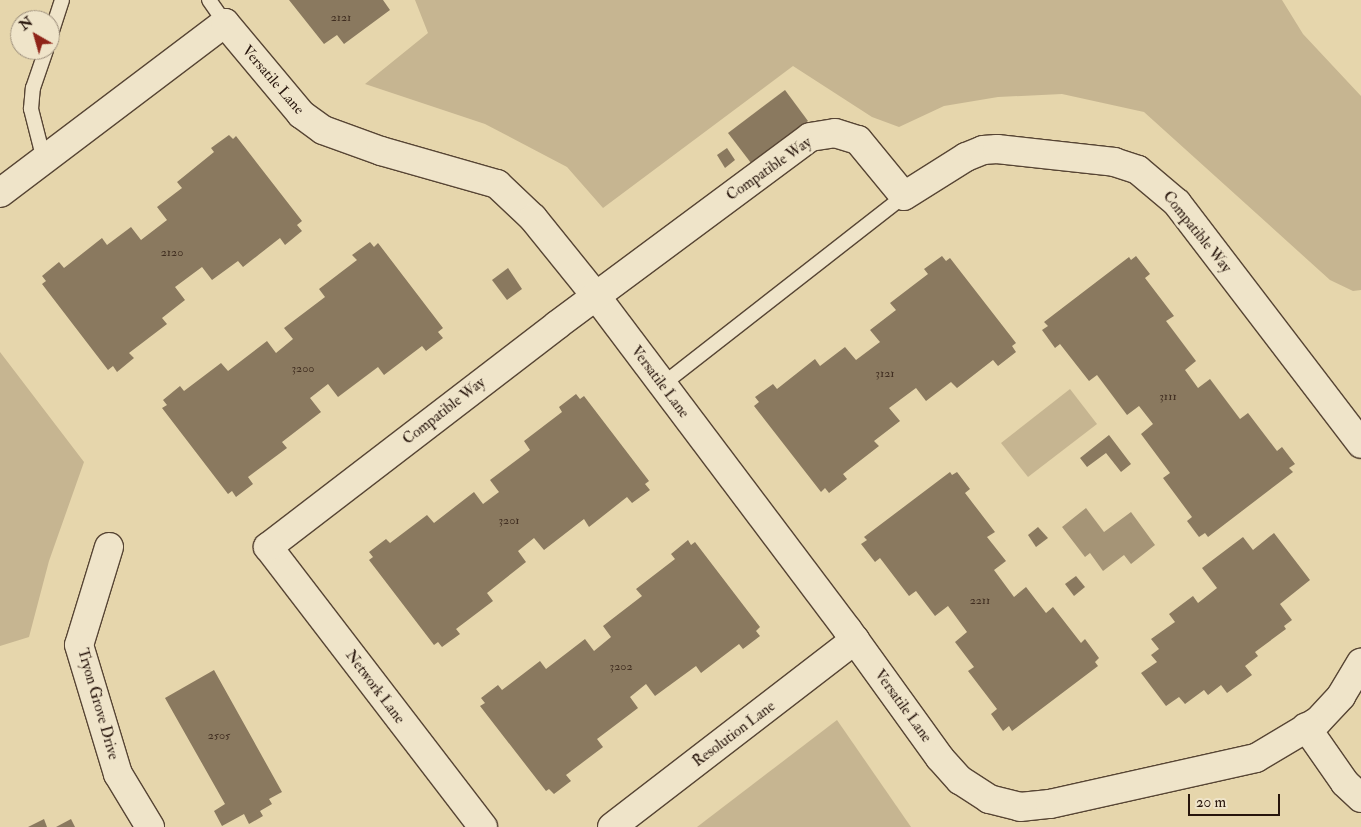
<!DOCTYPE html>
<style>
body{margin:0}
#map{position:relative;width:1361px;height:827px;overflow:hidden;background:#e6d6ac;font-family:"IM FELL Double Pica",serif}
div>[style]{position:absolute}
.green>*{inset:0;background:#c6b591}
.water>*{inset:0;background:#a59476}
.building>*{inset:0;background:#8a795f}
.roads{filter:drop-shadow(1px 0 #574534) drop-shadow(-1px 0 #574534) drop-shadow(0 1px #574534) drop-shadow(0 -1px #574534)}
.lane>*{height:14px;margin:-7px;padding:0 7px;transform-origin:7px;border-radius:7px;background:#efe4c9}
.street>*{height:28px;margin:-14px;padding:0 14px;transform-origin:14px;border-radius:14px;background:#efe4c9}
span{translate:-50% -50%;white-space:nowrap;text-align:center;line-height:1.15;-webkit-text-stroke:5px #efe4c9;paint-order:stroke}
.number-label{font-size:12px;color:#402e21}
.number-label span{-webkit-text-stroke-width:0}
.street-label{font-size:15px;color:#27150c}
.north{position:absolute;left:10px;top:10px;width:50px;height:50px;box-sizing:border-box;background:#efe4c9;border:1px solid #9f917d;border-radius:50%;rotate:322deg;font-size:14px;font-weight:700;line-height:20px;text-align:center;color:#27150c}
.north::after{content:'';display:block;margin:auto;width:18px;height:22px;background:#8f2418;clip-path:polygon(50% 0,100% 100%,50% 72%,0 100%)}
.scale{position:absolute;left:1188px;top:794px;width:92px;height:22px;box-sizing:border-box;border:2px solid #27150c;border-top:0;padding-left:6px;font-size:15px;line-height:18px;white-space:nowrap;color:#27150c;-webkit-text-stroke:4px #efe4c9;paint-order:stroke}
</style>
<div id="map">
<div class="green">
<div style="clip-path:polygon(415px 0,1282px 0,1303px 34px,1361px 96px,1361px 290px,1353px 291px,1330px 280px,1144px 112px,1062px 94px,998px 97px,944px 106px,899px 127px,872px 117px,793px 66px,603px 208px,567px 167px,485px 124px,365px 84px,428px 33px)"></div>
<div style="clip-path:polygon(0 352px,84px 462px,49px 561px,29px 637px,0 646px)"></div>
<div style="clip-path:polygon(1070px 389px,1097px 424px,1028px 477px,1001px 443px)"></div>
<div style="clip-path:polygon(837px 720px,911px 827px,697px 827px)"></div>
</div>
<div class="water">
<div style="clip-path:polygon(1086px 508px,1104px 532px,1131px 512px,1155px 545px,1131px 564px,1124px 555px,1103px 571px,1090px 553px,1085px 557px,1062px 527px)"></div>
</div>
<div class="building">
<div style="clip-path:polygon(289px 0,383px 0,390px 10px,344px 44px,337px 35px,324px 44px)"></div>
<div style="clip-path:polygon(785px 90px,808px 121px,751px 163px,728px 133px)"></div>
<div style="clip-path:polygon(229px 135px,233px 139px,236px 136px,302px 221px,297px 225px,302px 231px,285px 245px,280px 238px,243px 267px,238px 261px,212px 280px,202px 267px,175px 287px,185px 300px,162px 318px,167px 324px,129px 353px,134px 358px,117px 372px,113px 366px,108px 370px,42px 284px,46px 281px,42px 276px,59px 262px,64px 268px,102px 238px,107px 245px,131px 227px,141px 240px,167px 220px,157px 207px,182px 188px,177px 182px,214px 152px,211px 148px)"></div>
<div style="clip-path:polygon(727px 148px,735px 160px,725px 168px,717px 155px)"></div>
<div style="clip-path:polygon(370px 242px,374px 247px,378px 243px,443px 328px,438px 332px,443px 338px,426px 351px,422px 346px,384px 375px,378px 367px,338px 397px,328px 384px,310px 398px,321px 412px,282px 442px,287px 448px,248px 477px,253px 484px,236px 497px,232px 491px,228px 494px,162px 408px,167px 405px,163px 400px,180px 386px,184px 391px,221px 363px,228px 371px,267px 341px,276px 353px,293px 339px,284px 328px,325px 297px,319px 289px,357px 260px,352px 255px)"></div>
<div style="clip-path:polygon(942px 256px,946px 261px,950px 258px,1016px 343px,1012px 346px,1016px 352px,998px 366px,993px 360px,957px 388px,951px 382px,926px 401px,916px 388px,889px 408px,900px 421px,874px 441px,879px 446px,843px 474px,847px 479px,829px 493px,825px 488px,821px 492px,754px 406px,759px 402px,755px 397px,773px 384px,777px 389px,815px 359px,820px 366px,845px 347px,856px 360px,880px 342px,870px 330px,896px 310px,890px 303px,928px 274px,924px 269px)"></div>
<div style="clip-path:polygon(1136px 256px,1150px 274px,1145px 278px,1174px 316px,1166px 321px,1196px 361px,1185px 370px,1198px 388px,1210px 379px,1240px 419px,1248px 413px,1277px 451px,1282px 447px,1295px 464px,1289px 468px,1293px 472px,1208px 537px,1205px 533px,1199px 537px,1187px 521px,1192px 517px,1163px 478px,1170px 473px,1141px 434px,1153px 424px,1139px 406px,1127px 415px,1097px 375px,1089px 381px,1060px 344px,1055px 348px,1042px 330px,1048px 326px,1044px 322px,1129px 257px,1131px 260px)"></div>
<div style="clip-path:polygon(508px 268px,522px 289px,507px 300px,492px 280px)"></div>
<div style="clip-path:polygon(576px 394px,580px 399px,584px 396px,649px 481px,645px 484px,650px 490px,632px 503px,627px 497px,589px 527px,584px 519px,544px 550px,534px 538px,518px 551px,526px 562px,487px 593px,493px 601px,456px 629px,460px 634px,442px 647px,438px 642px,434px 645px,369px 560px,373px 557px,369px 552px,386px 539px,390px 543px,427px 515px,434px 523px,474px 492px,483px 504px,499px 492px,490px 480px,530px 450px,524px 441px,562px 412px,559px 407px)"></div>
<div style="clip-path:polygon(1109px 435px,1131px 464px,1121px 472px,1106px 453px,1087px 467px,1080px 458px)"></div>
<div style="clip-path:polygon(950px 472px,952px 475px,957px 472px,970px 489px,965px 493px,995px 532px,987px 537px,1006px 561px,994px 570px,1014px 597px,1026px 587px,1046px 613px,1053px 607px,1081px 643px,1085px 639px,1099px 658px,1095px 662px,1098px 666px,1012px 731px,1009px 726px,1003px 731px,991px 714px,997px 709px,968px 671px,974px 667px,955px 642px,967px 632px,948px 606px,935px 616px,916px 591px,909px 596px,880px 558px,875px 562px,861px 544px,867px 540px,864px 537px)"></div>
<div style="clip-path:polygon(1038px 527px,1048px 538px,1036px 547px,1028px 535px)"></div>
<div style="clip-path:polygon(1274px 533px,1310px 580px,1280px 604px,1292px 620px,1284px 626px,1286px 629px,1255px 652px,1258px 656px,1245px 666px,1252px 675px,1227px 693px,1221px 685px,1208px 695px,1204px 690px,1185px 704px,1179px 697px,1166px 706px,1141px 673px,1157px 662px,1151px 655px,1159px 649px,1151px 639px,1175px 622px,1169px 614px,1193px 596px,1198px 603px,1217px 588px,1202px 568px,1243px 537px,1253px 550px)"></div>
<div style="clip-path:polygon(688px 540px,691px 545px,695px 542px,760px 627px,756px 631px,760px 636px,743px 649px,739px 644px,701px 673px,696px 666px,655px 696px,646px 684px,630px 697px,638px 708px,597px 739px,603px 747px,566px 775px,571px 781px,554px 794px,549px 789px,546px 791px,480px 706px,485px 703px,481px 698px,498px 685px,502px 690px,540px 661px,546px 669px,585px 639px,594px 651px,611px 637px,603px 626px,642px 596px,636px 589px,675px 559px,671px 554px)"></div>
<div style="clip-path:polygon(1076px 576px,1085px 587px,1074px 596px,1065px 584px)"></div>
<div style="clip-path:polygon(214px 670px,282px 792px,269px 799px,272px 804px,260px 811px,263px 816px,249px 824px,244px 814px,222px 826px,214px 811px,225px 804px,165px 698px)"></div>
<div style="clip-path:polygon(44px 819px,47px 827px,28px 827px)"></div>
<div style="clip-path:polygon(71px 819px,75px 827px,56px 827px)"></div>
</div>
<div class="roads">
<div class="lane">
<div style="left:209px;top:0;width:28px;rotate:55deg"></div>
<div style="left:50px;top:37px;width:39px;rotate:-72deg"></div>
<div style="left:44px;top:160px;width:53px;rotate:-104.3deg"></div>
<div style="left:31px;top:109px;width:21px;rotate:-85deg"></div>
<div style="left:33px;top:88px;width:40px;rotate:-71.1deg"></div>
<div style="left:662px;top:385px;width:307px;rotate:-38deg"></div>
</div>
<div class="street">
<div style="left:0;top:193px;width:282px;rotate:-37.1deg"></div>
<div style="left:225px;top:23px;width:119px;rotate:50.1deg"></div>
<div style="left:301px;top:114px;width:27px;rotate:36deg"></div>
<div style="left:323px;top:130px;width:62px;rotate:19.9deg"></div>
<div style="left:381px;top:151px;width:121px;rotate:15.9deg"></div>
<div style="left:497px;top:184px;width:50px;rotate:43.4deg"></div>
<div style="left:533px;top:218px;width:100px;rotate:51.1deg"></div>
<div style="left:596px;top:296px;width:417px;rotate:53deg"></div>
<div style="left:847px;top:629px;width:159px;rotate:54.2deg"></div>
<div style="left:940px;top:758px;width:30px;rotate:48deg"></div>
<div style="left:960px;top:780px;width:35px;rotate:33deg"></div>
<div style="left:989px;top:799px;width:32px;rotate:14deg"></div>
<div style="left:1020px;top:807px;width:30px;rotate:-6deg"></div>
<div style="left:1050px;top:804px;width:211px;rotate:-12.6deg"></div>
<div style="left:1256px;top:758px;width:72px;rotate:-30.8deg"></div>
<div style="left:1318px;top:721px;width:34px;rotate:-47deg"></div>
<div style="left:1341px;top:696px;width:39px;rotate:-59deg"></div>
<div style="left:109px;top:547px;width:102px;rotate:107deg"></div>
<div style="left:79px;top:645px;width:135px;rotate:73.2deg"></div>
<div style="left:118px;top:774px;width:62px;rotate:58.9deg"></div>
<div style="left:1306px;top:727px;width:68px;rotate:55.1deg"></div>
<div style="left:1345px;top:783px;width:22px;rotate:43deg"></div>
<div style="left:483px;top:827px;width:353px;rotate:-127.5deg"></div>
<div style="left:268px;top:547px;width:364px;rotate:-37.5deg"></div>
<div style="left:557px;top:325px;width:315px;rotate:-36.6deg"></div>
<div style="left:810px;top:137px;width:25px;rotate:-9deg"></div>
<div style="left:835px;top:133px;width:24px;rotate:17deg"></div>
<div style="left:858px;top:140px;width:72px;rotate:50.6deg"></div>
<div style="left:904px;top:196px;width:73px;rotate:-32.2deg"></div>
<div style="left:966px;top:157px;width:18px;rotate:-22deg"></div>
<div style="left:983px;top:150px;width:14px;rotate:-4deg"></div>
<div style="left:997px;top:149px;width:118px;rotate:6.3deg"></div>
<div style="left:1114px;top:162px;width:25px;rotate:18deg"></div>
<div style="left:1138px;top:170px;width:51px;rotate:40.2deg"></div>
<div style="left:1177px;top:203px;width:303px;rotate:52.6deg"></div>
<div style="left:612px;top:827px;width:307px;rotate:-37.6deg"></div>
</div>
</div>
<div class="number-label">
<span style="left:341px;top:18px">2121</span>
<span style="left:172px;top:253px">2120</span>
<span style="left:303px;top:369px">3200</span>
<span style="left:885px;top:374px">3121</span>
<span style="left:1168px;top:397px">3111</span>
<span style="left:509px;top:521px">3201</span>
<span style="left:980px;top:601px">2211</span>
<span style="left:621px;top:667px">3202</span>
<span style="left:219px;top:736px">2505</span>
</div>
<div class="street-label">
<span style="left:273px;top:80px;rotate:49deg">Versatile Lane</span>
<span style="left:769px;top:169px;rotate:-35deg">Compatible Way</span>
<span style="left:1197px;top:232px;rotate:51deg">Compatible Way</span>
<span style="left:660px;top:382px;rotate:53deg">Versatile Lane</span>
<span style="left:444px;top:411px;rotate:-38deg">Compatible Way</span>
<span style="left:375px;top:687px;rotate:53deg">Network Lane</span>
<span style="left:98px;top:704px;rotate:74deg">Tryon Grove Drive</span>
<span style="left:903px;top:706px;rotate:54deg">Versatile Lane</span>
<span style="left:734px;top:734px;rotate:-37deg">Resolution Lane</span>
</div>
<div class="north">N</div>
<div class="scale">20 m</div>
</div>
